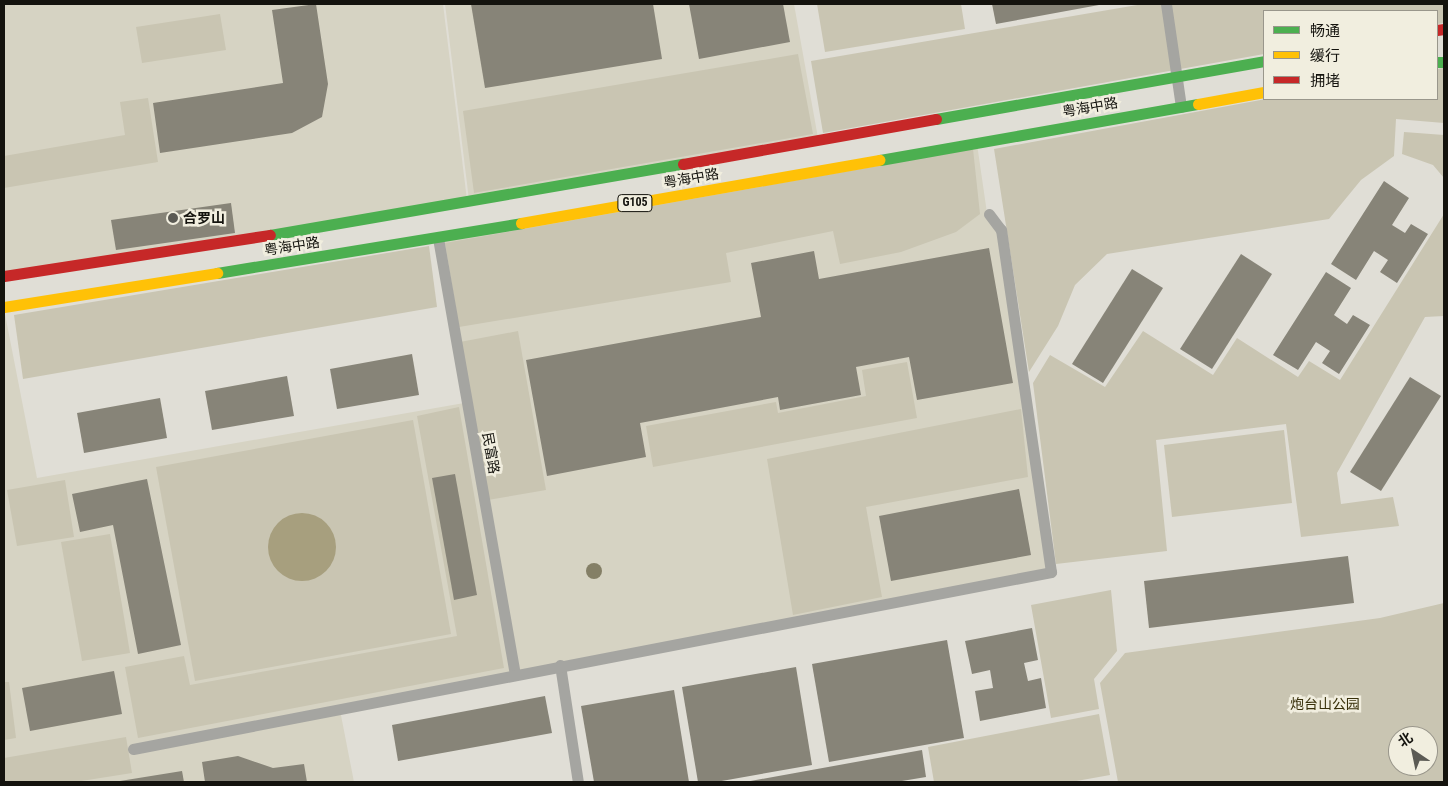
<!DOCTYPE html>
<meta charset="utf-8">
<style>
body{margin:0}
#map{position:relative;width:1448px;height:786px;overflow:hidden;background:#e0ded6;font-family:"Roboto Condensed","Noto Sans SC",sans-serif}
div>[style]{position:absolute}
.built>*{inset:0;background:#d6d3c3}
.green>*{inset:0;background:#c9c5b2}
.water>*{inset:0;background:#a79f7e}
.round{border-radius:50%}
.building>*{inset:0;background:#878478}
.lane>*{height:11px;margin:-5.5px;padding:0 5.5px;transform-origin:5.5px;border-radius:5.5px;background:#a5a5a1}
.fast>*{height:11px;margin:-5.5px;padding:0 5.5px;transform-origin:5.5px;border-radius:5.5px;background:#4caf50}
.slow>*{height:11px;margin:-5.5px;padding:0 5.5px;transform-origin:5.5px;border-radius:5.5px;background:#ffc107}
.jam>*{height:11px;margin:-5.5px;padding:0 5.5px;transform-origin:5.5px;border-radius:5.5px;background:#c62828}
.trees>*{width:16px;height:16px;margin:-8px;border-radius:50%;background:#847f66}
.dots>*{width:14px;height:14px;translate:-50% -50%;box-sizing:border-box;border:2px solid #f1eedf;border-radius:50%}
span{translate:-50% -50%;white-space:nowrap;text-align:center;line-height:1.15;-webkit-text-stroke:5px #f1eedf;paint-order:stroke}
.shield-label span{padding:1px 4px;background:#f1eedf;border:1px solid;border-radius:4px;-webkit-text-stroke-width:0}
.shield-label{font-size:12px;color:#14130e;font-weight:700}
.street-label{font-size:14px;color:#14130e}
.poi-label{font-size:14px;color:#14130e;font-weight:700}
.left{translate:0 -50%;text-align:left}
.park-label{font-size:14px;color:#39310b}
.frame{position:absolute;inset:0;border:5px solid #14130e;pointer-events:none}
.legend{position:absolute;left:1263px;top:10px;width:175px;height:90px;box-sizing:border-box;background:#f1eedf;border:1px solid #99968b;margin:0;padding:6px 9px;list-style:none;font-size:15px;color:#14130e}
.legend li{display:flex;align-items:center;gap:10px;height:25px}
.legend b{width:25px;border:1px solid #99968b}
.north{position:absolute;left:1388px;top:726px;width:50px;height:50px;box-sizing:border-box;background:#f1eedf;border:1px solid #99968b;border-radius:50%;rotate:326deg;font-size:14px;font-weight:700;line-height:20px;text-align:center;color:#14130e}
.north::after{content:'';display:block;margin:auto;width:18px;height:22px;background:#5b5a54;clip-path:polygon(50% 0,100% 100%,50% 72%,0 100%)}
</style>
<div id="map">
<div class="built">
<div style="clip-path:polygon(4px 4px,443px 4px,467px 200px,4px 274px)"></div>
<div style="clip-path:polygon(445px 4px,794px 4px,818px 138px,469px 200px)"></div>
<div style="clip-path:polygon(977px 144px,987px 213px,999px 231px,1049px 571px,516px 671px,439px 239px)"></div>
<div style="clip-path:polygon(4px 309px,37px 478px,464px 403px,512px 672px,339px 705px,354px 782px,4px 782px)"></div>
</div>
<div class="green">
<div style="clip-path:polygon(817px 4px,961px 4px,965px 29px,825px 52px)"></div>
<div style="clip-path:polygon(1143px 4px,1444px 4px,1444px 23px,1437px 24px,1437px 11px,1264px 11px,1264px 54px,823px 133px,811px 61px)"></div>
<div style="clip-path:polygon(220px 14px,226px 50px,142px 63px,136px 27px)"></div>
<div style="clip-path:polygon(798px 54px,813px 134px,474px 193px,463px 111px)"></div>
<div style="clip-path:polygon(1444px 68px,1444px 123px,1396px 119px,1394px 156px,1361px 180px,1329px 219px,1107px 254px,1075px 285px,1058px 326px,1029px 372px,994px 149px,1266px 99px,1437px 99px,1437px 69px)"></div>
<div style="clip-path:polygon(148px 98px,158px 162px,4px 188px,4px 156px,125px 135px,120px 102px)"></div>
<div style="clip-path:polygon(1404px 132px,1444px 135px,1444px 178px,1433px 165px,1402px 154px)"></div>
<div style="clip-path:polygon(973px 149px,980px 214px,956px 232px,901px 252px,840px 264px,833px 231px,726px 253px,731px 282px,459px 327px,445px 243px)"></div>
<div style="clip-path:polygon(1444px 214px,1444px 316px,1425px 317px,1337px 473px,1341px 504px,1393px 497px,1399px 526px,1301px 537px,1286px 424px,1156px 440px,1167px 551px,1056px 564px,1033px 383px,1050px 355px,1105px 387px,1143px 331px,1213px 375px,1237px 338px,1298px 377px,1309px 361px,1340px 380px)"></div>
<div style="clip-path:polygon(429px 246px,437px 307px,23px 379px,14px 315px)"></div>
<div style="clip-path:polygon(518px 331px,546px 490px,488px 500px,460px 342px)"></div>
<div style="clip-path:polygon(907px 362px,917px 418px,653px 467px,646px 426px,776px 402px,778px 413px,866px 396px,862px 370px)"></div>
<div style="clip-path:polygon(459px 407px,504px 668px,138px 738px,125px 667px,184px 656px,190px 685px,457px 636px,417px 416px)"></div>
<div style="clip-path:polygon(1021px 409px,1028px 477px,866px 507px,882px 597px,793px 615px,767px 459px)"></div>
<div style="clip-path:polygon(413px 420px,451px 634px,195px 681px,156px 467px)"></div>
<div style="clip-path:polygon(1284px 430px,1292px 503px,1172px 517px,1164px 445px)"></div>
<div style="clip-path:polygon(65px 480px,74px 537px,17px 546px,7px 490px)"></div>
<div style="clip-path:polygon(110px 534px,130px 653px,82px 661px,61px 542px)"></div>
<div style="clip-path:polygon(1111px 590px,1117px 651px,1094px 679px,1099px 709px,1051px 718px,1031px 605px)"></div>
<div style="clip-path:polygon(evenodd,1444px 603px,1444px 782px,1118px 782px,1100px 683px,1125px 653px,1380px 618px,1444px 603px,1398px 736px,1428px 736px,1428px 766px,1398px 766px,1398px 736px)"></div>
<div style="clip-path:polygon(4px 682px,9px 682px,16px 738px,4px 740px)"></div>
<div style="clip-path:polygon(1099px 714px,1110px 775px,1071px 782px,934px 782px,928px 747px)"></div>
<div style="clip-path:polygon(126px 737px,132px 773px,75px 782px,4px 782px,4px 758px)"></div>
</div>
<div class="water">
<div class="round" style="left:268px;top:513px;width:68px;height:68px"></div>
</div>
<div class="building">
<div style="clip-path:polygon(316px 4px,328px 84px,322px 117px,292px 133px,160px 153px,153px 103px,283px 83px,272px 10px)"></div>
<div style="clip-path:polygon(471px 4px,653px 4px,662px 59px,485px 88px)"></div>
<div style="clip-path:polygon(689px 4px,783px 4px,790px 42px,699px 59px)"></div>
<div style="clip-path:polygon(992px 4px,1099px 4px,1099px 5px,996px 24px)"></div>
<div style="clip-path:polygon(1384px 181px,1409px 198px,1392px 225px,1405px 233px,1411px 224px,1428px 234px,1397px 283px,1380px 272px,1388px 260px,1374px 251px,1356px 280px,1331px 264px)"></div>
<div style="clip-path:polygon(231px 203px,235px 233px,116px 250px,111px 220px)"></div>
<div style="clip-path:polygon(989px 248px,1013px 383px,917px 400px,909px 357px,856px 367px,861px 395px,780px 410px,778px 397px,640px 423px,646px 457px,547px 476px,526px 360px,761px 317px,751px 263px,814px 251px,819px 279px)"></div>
<div style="clip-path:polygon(1241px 254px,1272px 274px,1212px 369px,1180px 349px)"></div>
<div style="clip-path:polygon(1132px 269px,1163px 288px,1103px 383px,1072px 364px)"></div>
<div style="clip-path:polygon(1326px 272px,1351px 288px,1334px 315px,1347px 324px,1353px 315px,1370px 325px,1339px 374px,1322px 363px,1330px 351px,1316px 342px,1298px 370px,1273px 355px)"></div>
<div style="clip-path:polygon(412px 354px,419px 395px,337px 409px,330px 369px)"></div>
<div style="clip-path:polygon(287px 376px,294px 416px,212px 430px,205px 391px)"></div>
<div style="clip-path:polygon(1410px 377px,1441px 396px,1381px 491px,1350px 472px)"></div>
<div style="clip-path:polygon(160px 398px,167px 438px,84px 453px,77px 413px)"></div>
<div style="clip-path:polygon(455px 474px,477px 595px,454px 600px,432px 478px)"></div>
<div style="clip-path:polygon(147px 479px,181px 645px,138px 654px,113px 525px,80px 532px,72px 494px)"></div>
<div style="clip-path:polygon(1019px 489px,1031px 555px,891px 581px,879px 516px)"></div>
<div style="clip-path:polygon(1348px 556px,1354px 603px,1149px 628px,1144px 581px)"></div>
<div style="clip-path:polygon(1032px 628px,1038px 660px,1024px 663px,1028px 681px,1041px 678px,1046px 708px,980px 721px,975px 691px,993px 688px,990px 670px,972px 674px,965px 641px)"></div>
<div style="clip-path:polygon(947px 640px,964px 738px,829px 762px,812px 664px)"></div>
<div style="clip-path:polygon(796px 667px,812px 765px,716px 782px,698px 782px,682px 687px)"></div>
<div style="clip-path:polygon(114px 671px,122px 714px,30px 731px,22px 688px)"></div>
<div style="clip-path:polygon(674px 690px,689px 782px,594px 782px,581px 706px)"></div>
<div style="clip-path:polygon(545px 696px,552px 733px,398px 761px,392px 725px)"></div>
<div style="clip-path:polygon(922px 750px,926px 777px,896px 782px,745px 782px)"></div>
<div style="clip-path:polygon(238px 756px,273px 768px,304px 764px,307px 782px,205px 782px,202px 762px)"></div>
<div style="clip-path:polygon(182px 771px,184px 782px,120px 782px,120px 781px)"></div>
</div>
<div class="lane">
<div style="left:1166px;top:4px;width:104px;rotate:81.7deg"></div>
<div style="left:438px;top:238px;width:442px;rotate:80deg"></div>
<div style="left:560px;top:665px;width:118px;rotate:81.3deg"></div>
<div style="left:133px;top:749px;width:935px;rotate:-10.91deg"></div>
<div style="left:1051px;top:572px;width:346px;rotate:-98.3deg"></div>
<div style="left:1001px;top:230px;width:20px;rotate:-127deg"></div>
</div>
<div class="fast">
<div style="left:1437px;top:62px;width:7px"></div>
<div style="left:936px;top:119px;width:333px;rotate:-10deg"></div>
<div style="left:880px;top:160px;width:323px;rotate:-10deg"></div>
<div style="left:270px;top:235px;width:419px;rotate:-9.8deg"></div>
<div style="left:217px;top:273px;width:308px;rotate:-9.3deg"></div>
</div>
<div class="slow">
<div style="left:1198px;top:104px;width:67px;rotate:-10.3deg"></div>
<div style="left:521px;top:223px;width:364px;rotate:-10deg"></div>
<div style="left:4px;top:307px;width:216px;rotate:-9.1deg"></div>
</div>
<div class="jam">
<div style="left:1437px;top:30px;width:7px;rotate:-8deg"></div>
<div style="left:683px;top:164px;width:257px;rotate:-10.1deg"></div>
<div style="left:4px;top:276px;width:269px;rotate:-8.8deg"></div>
</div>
<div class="trees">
<div style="left:594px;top:571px"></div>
</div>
<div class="dots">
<div style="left:173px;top:218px;background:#5b5a54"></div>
</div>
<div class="shield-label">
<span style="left:635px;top:203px">G105</span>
</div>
<div class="street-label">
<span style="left:1090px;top:107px;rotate:-10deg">粤海中路</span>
<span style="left:691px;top:178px;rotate:-10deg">粤海中路</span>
<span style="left:292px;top:246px;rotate:-9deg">粤海中路</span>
<span style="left:491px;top:453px;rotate:80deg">民富路</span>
</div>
<div class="poi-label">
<span class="left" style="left:183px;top:218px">合罗山</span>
</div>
<div class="park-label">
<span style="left:1325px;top:704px">炮台山公园</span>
</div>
<div class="frame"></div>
<ul class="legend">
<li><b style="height:6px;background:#4caf50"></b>畅通</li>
<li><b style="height:6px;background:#ffc107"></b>缓行</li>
<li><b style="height:6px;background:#c62828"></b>拥堵</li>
</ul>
<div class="north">北</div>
</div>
